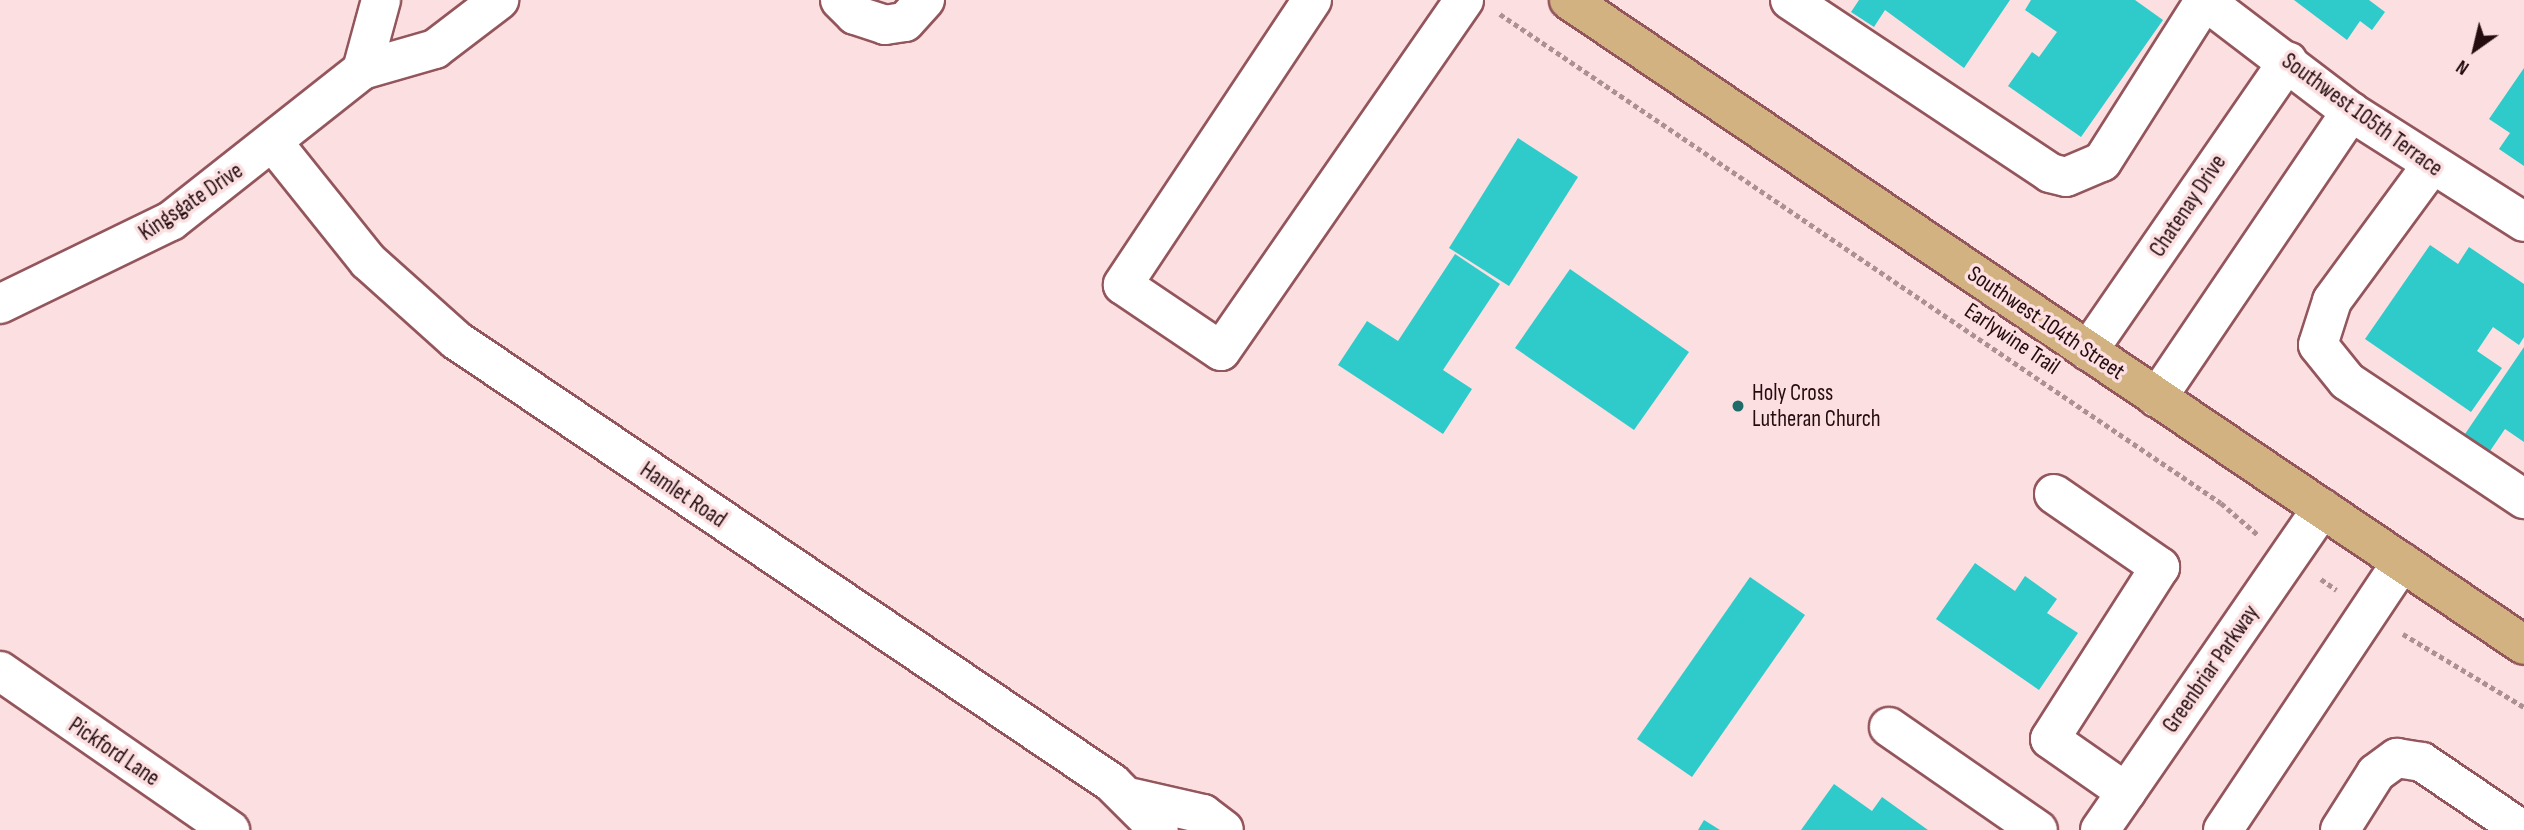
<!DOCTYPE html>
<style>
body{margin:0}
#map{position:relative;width:2524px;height:830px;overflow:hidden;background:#fcdfe1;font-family:"Sofia Sans Condensed",sans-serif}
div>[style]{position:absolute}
.building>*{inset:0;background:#2ecbca}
.path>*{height:4.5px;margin-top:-2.25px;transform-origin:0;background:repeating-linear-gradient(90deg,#ac9193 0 5px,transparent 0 8.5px)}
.roads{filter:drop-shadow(2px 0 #93565c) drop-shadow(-2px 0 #93565c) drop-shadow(0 2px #93565c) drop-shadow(0 -2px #93565c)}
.minor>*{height:38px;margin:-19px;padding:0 19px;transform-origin:19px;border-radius:19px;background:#fff}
.major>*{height:38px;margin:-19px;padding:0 19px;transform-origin:19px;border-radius:19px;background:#d2b280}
.dots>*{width:19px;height:19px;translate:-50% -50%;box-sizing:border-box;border:4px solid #fcdfe1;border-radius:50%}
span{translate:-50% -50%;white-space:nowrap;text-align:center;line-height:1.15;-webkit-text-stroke:7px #fcdfe1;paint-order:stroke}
.street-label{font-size:23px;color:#240c0f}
.poi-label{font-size:23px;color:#240c0f}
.left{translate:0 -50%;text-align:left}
.north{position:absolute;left:2440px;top:14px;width:70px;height:70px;-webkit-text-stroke:5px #fcdfe1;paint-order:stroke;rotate:214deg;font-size:19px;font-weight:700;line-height:28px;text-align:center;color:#240c0f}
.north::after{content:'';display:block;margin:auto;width:24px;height:32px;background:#240c0f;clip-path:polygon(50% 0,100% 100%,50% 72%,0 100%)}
</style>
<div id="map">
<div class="building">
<div style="clip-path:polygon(1859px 0,2010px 0,1964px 68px,1885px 10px,1874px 27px,1851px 12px)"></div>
<div style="clip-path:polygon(2031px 0,2135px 0,2163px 20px,2081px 137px,2008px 86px,2032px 52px,2039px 57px,2057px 32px,2025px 10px)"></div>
<div style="clip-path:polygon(2294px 0,2369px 0,2385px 12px,2372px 30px,2360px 21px,2347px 40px)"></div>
<div style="clip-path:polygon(2524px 68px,2524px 166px,2499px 149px,2510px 133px,2489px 119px)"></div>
<div style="clip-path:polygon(1518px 138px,1578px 177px,1509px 286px,1449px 248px)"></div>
<div style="clip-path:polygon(2430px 245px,2458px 264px,2469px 247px,2524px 284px,2524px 337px,2519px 345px,2493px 327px,2477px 351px,2502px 368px,2471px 412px,2365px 339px)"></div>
<div style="clip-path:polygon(1455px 254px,1500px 284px,1443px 370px,1472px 389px,1443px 434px,1338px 365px,1367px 321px,1398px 341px)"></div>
<div style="clip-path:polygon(1570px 269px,1689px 352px,1634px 430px,1515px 348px)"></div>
<div style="clip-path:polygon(2524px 347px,2524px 442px,2505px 429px,2490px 451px,2465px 434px)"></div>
<div style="clip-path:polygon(1975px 563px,2015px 591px,2025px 576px,2057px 599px,2047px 613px,2078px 633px,2039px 690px,1936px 619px)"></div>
<div style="clip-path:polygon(1750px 577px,1805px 615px,1692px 777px,1637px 739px)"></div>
<div style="clip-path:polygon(1834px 784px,1872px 811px,1882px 797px,1928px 830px,1801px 830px)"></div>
<div style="clip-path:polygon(1704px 820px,1720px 830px,1698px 830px)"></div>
</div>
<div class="path">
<div style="left:1500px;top:14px;width:871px;rotate:34.15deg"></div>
<div style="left:2221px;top:503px;width:48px;rotate:40.7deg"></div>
<div style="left:2321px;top:579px;width:19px;rotate:35deg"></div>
<div style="left:2403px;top:634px;width:141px;rotate:31.1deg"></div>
</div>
<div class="roads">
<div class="minor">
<div style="left:840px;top:0;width:21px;rotate:45deg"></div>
<div style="left:855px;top:15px;width:32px;rotate:18deg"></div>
<div style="left:885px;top:25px;width:20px;rotate:-9deg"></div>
<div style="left:905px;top:22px;width:30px;rotate:-48deg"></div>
<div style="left:1312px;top:0;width:342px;rotate:123.6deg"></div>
<div style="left:1123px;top:285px;width:118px;rotate:34deg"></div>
<div style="left:1221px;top:351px;width:427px;rotate:-55.3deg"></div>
<div style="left:1790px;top:0;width:312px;rotate:33.6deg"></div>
<div style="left:2050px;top:173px;width:16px;rotate:14deg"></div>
<div style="left:2066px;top:177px;width:39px;rotate:-23deg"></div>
<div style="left:2102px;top:162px;width:192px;rotate:-57.6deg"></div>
<div style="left:2204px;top:0;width:185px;rotate:37.3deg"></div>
<div style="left:2351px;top:112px;width:205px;rotate:32.4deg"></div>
<div style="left:362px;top:70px;width:73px;rotate:-74.8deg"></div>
<div style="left:275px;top:145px;width:149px;rotate:51.3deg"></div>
<div style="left:368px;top:261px;width:118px;rotate:41.9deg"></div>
<div style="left:456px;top:340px;width:792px;rotate:34.03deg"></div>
<div style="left:1112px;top:783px;width:66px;rotate:45deg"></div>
<div style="left:2431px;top:166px;width:167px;rotate:126.3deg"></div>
<div style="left:2332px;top:301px;width:46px;rotate:107.7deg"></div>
<div style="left:2318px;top:345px;width:46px;rotate:51.1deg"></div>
<div style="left:2347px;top:381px;width:213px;rotate:33.7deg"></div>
<div style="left:0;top:304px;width:190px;rotate:-25.9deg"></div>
<div style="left:171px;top:221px;width:243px;rotate:-38.3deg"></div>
<div style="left:362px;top:70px;width:76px;rotate:-16deg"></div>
<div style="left:435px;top:49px;width:81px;rotate:-37.4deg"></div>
<div style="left:2088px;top:351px;width:352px;rotate:-55.4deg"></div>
<div style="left:2157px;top:398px;width:346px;rotate:-55.9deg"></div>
<div style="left:2054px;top:494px;width:129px;rotate:34.6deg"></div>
<div style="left:2160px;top:567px;width:204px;rotate:122.6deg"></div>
<div style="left:2050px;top:739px;width:93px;rotate:34.9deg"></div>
<div style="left:0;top:671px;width:280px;rotate:34.7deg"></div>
<div style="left:1889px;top:727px;width:181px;rotate:34.7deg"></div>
<div style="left:1133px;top:798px;width:72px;rotate:12.9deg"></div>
<div style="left:1203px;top:814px;width:26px;rotate:37deg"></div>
<div style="left:2100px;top:830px;width:391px;rotate:-55.4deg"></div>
<div style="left:2223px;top:830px;width:322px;rotate:-56.3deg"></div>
<div style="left:2340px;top:830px;width:67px;rotate:-57.7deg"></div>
<div style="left:2376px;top:773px;width:26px;rotate:-36deg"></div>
<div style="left:2397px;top:758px;width:25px;rotate:9deg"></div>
<div style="left:2422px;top:762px;width:121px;rotate:34.2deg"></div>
</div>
<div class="major">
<div style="left:1569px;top:0;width:1152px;rotate:34.03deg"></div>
</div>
</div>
<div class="dots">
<div style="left:1738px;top:406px;background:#1f6b6a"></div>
</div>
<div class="street-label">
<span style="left:2362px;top:115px;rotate:36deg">Southwest 105th Terrace</span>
<span style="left:191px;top:202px;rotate:-34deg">Kingsgate Drive</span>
<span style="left:2188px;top:206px;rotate:-56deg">Chatenay Drive</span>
<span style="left:2046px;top:323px;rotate:34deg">Southwest 104th Street</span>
<span style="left:2012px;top:339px;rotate:34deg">Earlywine Trail</span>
<span style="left:683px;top:495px;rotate:34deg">Hamlet Road</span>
<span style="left:2211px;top:669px;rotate:-55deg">Greenbriar Parkway</span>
<span style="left:114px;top:752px;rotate:34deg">Pickford Lane</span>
</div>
<div class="poi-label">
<span class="left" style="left:1752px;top:406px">Holy Cross<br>Lutheran Church</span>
</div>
<div class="north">N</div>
</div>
